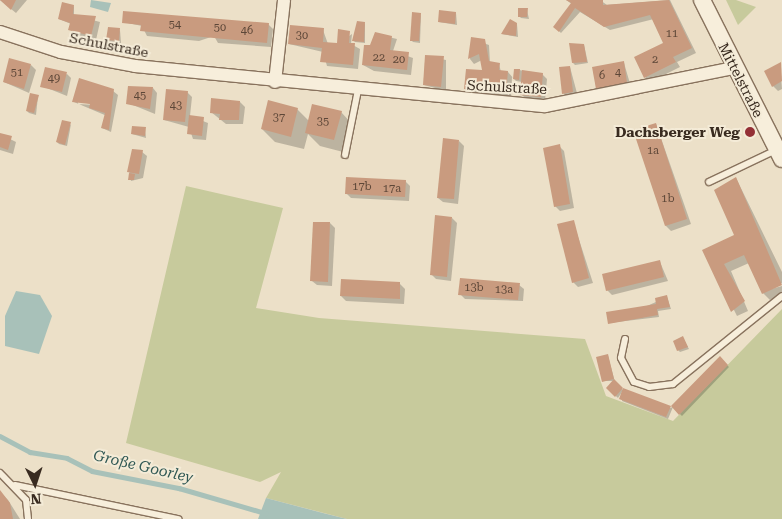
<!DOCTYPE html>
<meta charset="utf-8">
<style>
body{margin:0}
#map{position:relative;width:782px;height:519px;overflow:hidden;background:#ece0c8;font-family:"Roboto Serif",serif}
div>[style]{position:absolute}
.green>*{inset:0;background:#c7ca9c}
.water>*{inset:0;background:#a8c1b9}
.shadow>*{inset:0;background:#0003}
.stream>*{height:4.5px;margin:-2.25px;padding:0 2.25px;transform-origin:2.25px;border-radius:2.25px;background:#a8c1b9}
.building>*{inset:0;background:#c99b7f}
.roads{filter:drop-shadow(1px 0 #88725d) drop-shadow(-1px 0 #88725d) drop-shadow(0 1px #88725d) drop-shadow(0 -1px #88725d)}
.service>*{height:6px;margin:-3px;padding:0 3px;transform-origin:3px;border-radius:3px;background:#f7eedb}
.minor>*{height:12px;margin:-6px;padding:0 6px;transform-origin:6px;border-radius:6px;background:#f7eedb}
.tertiary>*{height:16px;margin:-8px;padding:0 8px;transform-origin:8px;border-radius:8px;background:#f7eedb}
.dots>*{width:14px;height:14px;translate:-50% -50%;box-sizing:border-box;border:2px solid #f4ebd7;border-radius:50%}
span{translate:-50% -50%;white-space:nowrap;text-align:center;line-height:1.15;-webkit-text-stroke:4px #f4ebd7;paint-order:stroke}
.number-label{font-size:11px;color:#5d4738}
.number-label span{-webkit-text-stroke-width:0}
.street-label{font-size:14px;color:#392b20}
.poi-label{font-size:14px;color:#392b20;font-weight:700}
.right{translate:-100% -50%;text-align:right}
.water-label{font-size:15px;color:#305854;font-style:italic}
.north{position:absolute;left:10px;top:459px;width:50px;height:50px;-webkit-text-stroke:4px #f4ebd7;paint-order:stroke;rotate:176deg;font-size:14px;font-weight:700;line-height:20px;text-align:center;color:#392b20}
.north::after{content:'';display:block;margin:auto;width:18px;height:22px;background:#392b20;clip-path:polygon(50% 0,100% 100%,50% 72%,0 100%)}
</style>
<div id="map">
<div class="green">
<div style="clip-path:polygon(726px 0,736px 0,756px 7px,738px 25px)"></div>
<div style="clip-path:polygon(186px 186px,283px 208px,256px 308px,319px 318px,585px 339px,606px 396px,673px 421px,782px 309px,782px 519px,347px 519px,266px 498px,281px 472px,260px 482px,126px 443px)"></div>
</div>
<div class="water">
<div style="clip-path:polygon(91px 0,111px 3px,108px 12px,90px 7px)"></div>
<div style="clip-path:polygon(16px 291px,40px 295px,52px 316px,39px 354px,5px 346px,5px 316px)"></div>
<div style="clip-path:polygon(266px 498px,323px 513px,347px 519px,258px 519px)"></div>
</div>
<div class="shadow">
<div style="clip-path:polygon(0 0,27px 0,16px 13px)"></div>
<div style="clip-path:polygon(566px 0,600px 0,607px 5px,670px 0,696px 53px,677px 62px,680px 67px,650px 82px,645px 77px,665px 44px,654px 19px,610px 30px,580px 12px,561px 33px,555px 27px,572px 4px)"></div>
<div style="clip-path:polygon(74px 6px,74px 15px,100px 22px,96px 40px,74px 34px,71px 24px,59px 19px)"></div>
<div style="clip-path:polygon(527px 10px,529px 19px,521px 18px,519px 16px)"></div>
<div style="clip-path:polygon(456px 13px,457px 25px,439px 22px)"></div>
<div style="clip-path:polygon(421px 14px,420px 43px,413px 42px,411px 40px)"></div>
<div style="clip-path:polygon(123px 22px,268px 24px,273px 29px,271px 47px,218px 43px,214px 36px,199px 41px,147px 36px,142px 26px)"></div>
<div style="clip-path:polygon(365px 23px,365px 43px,355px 42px,353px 40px)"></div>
<div style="clip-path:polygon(517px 24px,518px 37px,502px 34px)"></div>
<div style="clip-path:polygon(120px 30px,121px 43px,110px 42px,108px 40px)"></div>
<div style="clip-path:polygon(323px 30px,328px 44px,338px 44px,352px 34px,351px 44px,360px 49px,358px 69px,327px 66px,323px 52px,289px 44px)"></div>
<div style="clip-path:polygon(376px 34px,397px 39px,393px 51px,413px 58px,411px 75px,374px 71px,363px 65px)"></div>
<div style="clip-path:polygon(472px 39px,489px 45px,490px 63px,499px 64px,501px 72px,508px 72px,514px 79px,519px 70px,542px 74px,547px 79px,545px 101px,526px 99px,521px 94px,522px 82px,516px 81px,512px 77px,511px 97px,470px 94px,465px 89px,485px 71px,482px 60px,474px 64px,470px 59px)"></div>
<div style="clip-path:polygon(584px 45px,588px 63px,575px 65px,573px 63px)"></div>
<div style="clip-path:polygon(427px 56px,446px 60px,446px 91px,424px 85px)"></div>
<div style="clip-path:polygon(624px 63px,631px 87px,602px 93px,597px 88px)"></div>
<div style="clip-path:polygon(780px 64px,782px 89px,778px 91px,773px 86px)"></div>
<div style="clip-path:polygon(31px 65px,36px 70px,29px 93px,4px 82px)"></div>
<div style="clip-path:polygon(570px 67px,578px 97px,568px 98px,563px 93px)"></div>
<div style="clip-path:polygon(67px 74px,71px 78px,67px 96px,42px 86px)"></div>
<div style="clip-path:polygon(153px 88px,157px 93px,155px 114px,128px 103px)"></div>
<div style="clip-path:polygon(evenodd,113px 91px,118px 95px,111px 132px,102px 128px,107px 116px,74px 102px,113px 91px,78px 101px,96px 105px,78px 104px,78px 101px)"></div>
<div style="clip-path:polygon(187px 92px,192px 97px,190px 116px,208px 123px,206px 140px,193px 139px,189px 127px,164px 120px)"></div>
<div style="clip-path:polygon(38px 96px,36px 115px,29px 113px,27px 111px)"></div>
<div style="clip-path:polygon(240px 102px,245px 107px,243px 124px,226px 124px,211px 112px)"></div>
<div style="clip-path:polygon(297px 109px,309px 121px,341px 112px,354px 126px,347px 153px,320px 146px,308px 134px,304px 149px,275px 142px,262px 129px)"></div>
<div style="clip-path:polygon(71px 124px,67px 146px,59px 144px,57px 142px)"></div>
<div style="clip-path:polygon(656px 124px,691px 224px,671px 231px,666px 226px)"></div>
<div style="clip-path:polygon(145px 129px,146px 138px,132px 134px)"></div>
<div style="clip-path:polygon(0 134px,16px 142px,13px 154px,0 150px)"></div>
<div style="clip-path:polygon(459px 141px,464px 146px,458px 204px,443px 202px,438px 198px)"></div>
<div style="clip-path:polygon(559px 146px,564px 151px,574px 208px,560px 211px,555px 206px)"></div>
<div style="clip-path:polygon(142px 152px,147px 156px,143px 178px,131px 181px,129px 171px)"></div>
<div style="clip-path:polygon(736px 178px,782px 272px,782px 283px,764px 291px,782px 286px,782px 295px,770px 300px,763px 293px,749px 263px,731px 271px,748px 311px,737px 316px,704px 250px,736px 235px)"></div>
<div style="clip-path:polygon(405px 181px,410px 186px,409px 201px,351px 198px,346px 193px)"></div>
<div style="clip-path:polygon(452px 218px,457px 223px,451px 281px,436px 279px,431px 274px)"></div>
<div style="clip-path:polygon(573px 221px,593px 283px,578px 287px,573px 282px)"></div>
<div style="clip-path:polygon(330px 223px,335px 228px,332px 286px,317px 285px,312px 281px)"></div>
<div style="clip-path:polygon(660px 262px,668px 281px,612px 295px,607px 290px)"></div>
<div style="clip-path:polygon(400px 284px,405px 289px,404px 304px,346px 301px,341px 296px)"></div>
<div style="clip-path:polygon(519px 285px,524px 289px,523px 301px,465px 299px,460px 294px)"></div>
<div style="clip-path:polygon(667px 297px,671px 309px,658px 311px,659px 317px,609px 323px)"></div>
<div style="clip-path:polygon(683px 338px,689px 349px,680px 352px,678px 350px)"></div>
<div style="clip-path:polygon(608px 356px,615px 382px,624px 391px,671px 408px,720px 358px,729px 367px,682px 416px,673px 407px,668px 419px,622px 401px,622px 392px,618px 398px,607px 388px,613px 381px,603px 381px)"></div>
<div style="clip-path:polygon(0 492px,8px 500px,20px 519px,0 519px)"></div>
</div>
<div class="stream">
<div style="left:0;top:436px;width:34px;rotate:28deg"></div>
<div style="left:30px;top:452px;width:37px;rotate:9deg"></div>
<div style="left:67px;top:458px;width:28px;rotate:27deg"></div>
<div style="left:92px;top:471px;width:89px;rotate:11.1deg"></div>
<div style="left:179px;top:488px;width:90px;rotate:16.2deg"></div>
</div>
<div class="building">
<div style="clip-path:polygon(0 0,16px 0,11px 10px)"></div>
<div style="clip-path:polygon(566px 0,603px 0,603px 5px,669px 0,692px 48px,673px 57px,676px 62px,644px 78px,634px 57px,663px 43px,650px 15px,604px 27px,575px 8px,559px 32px,553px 27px,571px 3px)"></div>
<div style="clip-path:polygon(62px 2px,74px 5px,73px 14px,96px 16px,91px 36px,68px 30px,70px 23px,58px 19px)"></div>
<div style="clip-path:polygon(518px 8px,528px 8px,527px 17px,518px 17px)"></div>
<div style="clip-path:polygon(439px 10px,456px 12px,455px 24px,438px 22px)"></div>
<div style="clip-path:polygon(123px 11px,269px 23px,267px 43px,140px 31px,141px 25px,122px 23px)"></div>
<div style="clip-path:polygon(412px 12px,421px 13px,419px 41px,410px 41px)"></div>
<div style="clip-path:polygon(510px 19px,517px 23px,516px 36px,501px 34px)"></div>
<div style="clip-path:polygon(357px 21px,365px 22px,364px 42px,352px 41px)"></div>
<div style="clip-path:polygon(290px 25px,324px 28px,323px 42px,337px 43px,338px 29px,350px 31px,349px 43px,355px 43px,353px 65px,320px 62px,322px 48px,288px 44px)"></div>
<div style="clip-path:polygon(108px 27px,120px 28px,119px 41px,106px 40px)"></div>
<div style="clip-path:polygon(375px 32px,392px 36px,390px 50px,409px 52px,407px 70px,362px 65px,364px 45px,370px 45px)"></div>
<div style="clip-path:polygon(471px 37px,485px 39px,489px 61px,500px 63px,499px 70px,508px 71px,506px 93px,464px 89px,466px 69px,482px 70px,479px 54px,468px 59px)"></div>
<div style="clip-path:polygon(569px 43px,584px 44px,587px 62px,572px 63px)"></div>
<div style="clip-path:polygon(425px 55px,444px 56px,441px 87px,423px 85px)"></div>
<div style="clip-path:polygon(9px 58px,31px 64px,24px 89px,3px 82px)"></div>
<div style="clip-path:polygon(624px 61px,627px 83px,596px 89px,592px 67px)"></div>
<div style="clip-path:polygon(781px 62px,782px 81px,772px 87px,764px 71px)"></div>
<div style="clip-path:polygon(570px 66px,573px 92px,562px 94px,559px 67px)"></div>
<div style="clip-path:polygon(45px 67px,67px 72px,62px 92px,40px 87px)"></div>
<div style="clip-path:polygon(514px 69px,520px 69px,519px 80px,513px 79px)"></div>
<div style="clip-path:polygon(522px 70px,543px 73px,541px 97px,520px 95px)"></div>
<div style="clip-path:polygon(79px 78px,114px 89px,109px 130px,101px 128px,105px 113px,89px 108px,90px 104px,72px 102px)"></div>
<div style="clip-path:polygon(128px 86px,153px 87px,150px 109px,126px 104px)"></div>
<div style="clip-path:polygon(166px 89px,188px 91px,185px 122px,163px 120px)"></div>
<div style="clip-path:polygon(30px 93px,39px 95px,34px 113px,26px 111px)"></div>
<div style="clip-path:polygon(211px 98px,240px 101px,239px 120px,219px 120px,220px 114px,210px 113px)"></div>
<div style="clip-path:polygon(268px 100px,298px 108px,291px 137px,261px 129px)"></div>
<div style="clip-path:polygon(312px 104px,342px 111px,334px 140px,305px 133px)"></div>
<div style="clip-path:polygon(189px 115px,204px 117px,202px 136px,187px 134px)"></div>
<div style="clip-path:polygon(62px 120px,71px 122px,65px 145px,56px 142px)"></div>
<div style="clip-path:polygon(656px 123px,687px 219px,665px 226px,633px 130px)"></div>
<div style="clip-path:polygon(132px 126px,146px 127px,145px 136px,131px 134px)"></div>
<div style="clip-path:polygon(0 133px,12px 136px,8px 150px,0 147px)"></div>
<div style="clip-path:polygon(443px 138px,459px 140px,454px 199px,437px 198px)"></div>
<div style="clip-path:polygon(560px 144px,570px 204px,554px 207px,543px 148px)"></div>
<div style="clip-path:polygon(132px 149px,143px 150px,139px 174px,127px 172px)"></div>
<div style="clip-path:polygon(129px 173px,135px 174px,134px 180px,128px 180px)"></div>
<div style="clip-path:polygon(346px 177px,406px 180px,405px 197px,345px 194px)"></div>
<div style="clip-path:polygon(736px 177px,782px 285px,762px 294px,744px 255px,724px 264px,745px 301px,731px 312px,702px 250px,734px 235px,714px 190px)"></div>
<div style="clip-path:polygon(435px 215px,452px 217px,447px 277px,430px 275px)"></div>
<div style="clip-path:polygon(574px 220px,589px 278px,572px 283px,557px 224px)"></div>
<div style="clip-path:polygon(313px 222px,330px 222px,328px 282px,310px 281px)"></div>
<div style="clip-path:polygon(660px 260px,664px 277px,606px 291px,602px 274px)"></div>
<div style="clip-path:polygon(460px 278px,520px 283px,518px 300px,458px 295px)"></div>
<div style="clip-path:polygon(341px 279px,400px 282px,400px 299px,340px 296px)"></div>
<div style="clip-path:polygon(667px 295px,670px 307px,657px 309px,658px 315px,608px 324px,606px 312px,656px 304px,655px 298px)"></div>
<div style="clip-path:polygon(683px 336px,688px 347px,677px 351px,673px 341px)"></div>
<div style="clip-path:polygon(608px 354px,614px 379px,602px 382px,596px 357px)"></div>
<div style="clip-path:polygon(720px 356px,728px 365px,679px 415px,671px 406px,666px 417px,619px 399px,623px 388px,671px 406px)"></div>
<div style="clip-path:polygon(614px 379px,623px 388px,615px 397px,606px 388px)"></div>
<div style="clip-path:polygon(0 490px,10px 503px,13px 519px,0 519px)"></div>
</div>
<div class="roads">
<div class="service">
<div style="left:345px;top:155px;width:66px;rotate:-78.7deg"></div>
<div style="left:709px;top:182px;width:74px;rotate:-25.5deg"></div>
<div style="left:625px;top:339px;width:19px;rotate:102deg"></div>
<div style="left:621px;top:358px;width:27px;rotate:62deg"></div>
<div style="left:634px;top:382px;width:16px;rotate:18deg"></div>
<div style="left:649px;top:387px;width:24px;rotate:-7deg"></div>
<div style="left:673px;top:384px;width:140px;rotate:-38.9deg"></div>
<div style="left:0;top:473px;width:37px;rotate:46deg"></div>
<div style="left:26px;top:500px;width:19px;rotate:84deg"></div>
<div style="left:15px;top:485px;width:167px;rotate:11.8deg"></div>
</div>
<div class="minor">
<div style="left:0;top:32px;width:64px;rotate:18.2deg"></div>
<div style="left:61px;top:52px;width:75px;rotate:10.7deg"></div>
<div style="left:135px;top:66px;width:412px;rotate:5.6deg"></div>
<div style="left:545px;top:106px;width:193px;rotate:-11.4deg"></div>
<div style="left:275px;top:82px;width:82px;rotate:-83.7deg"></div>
</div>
<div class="tertiary">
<div style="left:702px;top:0;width:178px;rotate:63.3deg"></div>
</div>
</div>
<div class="dots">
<div style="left:750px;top:132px;background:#943035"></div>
</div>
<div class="number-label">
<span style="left:175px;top:25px">54</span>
<span style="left:220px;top:28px">50</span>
<span style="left:247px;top:31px">46</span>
<span style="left:672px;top:34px">11</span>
<span style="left:302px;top:36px">30</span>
<span style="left:379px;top:58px">22</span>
<span style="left:399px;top:60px">20</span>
<span style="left:655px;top:60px">2</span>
<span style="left:17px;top:73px">51</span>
<span style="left:618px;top:73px">4</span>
<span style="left:602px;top:76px">6</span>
<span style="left:54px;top:79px">49</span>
<span style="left:140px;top:96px">45</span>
<span style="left:176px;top:106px">43</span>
<span style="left:279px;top:118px">37</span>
<span style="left:323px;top:122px">35</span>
<span style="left:653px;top:151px">1a</span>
<span style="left:362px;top:187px">17b</span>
<span style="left:392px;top:189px">17a</span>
<span style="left:668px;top:199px">1b</span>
<span style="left:474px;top:288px">13b</span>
<span style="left:504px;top:290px">13a</span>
</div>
<div class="street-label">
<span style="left:109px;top:45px;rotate:11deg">Schulstraße</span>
<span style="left:741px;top:80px;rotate:63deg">Mittelstraße</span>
<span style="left:507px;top:87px;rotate:3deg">Schulstraße</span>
</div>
<div class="poi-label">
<span class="right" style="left:740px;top:132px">Dachsberger Weg</span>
</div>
<div class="water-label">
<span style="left:143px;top:467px;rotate:13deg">Große Goorley</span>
</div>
<div class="north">N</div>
</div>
